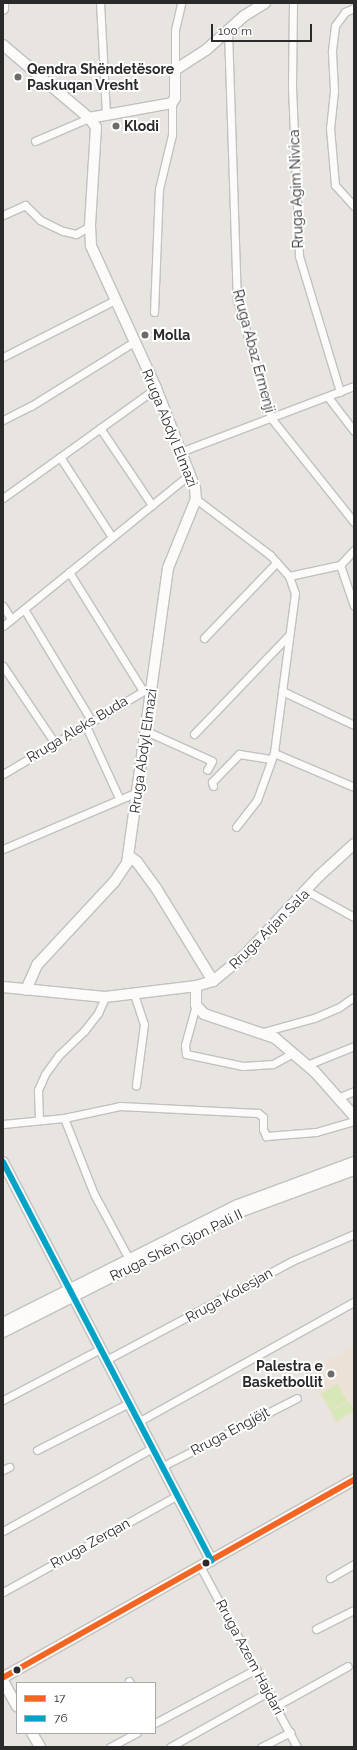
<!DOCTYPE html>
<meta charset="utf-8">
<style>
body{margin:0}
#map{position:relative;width:357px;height:1750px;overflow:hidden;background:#e8e4e0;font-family:Raleway,sans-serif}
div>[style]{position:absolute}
.education>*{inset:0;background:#ebe2d5}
.pitch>*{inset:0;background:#d8e7b7}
.roads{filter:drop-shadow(1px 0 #c2c1c1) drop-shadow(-1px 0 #c2c1c1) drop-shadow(0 1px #c2c1c1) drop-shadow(0 -1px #c2c1c1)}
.street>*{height:7px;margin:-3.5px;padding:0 3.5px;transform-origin:3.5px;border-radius:3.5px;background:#fcfbfa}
.secondary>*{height:10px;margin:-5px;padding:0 5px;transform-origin:5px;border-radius:5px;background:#fcfbfa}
.bus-1>*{height:6px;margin:-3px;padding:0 3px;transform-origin:3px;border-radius:3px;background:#f26522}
.bus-2>*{height:6px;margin:-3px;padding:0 3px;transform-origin:3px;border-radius:3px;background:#02a3c6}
.dots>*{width:11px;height:11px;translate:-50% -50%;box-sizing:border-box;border:2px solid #fff;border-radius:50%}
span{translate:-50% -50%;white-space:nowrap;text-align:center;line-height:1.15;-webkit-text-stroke:4px #fff;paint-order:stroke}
.poi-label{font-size:14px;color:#2a2a2a;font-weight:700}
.left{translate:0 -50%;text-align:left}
.right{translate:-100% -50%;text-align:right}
.street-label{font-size:14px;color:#2a2a2a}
.frame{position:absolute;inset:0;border:4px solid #2a2a2a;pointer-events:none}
.legend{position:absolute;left:16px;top:1682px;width:140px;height:52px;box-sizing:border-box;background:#fff;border:1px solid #aaa;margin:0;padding:5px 7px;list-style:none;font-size:12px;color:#2a2a2a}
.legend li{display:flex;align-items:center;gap:8px;height:20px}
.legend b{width:20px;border:1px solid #aaa}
.scale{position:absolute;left:211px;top:24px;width:101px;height:18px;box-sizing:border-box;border:2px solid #2a2a2a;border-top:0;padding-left:5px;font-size:12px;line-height:14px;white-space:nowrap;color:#2a2a2a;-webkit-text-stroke:3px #fff;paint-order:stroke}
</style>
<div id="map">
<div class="education">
<div style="clip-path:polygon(354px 1346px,354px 1413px,336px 1424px,307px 1373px)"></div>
</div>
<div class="pitch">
<div style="clip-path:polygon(337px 1384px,347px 1401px,331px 1410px,321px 1394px)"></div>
<div style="clip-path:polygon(350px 1401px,354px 1411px,336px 1421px,331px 1411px)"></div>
</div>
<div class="roads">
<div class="street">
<div style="left:100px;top:3px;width:111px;rotate:86.9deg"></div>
<div style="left:293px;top:3px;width:84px;rotate:90.7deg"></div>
<div style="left:292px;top:87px;width:169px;rotate:87.6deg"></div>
<div style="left:299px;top:256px;width:142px;rotate:73.2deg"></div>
<div style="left:354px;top:8px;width:10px;rotate:156deg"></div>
<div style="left:345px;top:12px;width:17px;rotate:126deg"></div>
<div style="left:335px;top:26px;width:26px;rotate:97deg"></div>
<div style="left:332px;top:52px;width:39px;rotate:87deg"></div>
<div style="left:334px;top:91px;width:37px;rotate:96deg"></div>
<div style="left:330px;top:128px;width:57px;rotate:85deg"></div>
<div style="left:335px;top:185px;width:28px;rotate:48deg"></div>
<div style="left:228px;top:31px;width:268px;rotate:88.1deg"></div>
<div style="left:237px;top:299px;width:124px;rotate:74.1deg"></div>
<div style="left:271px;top:418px;width:133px;rotate:51.4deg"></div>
<div style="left:175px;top:70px;width:40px;rotate:-90deg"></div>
<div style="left:175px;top:30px;width:28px;rotate:-77deg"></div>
<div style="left:35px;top:141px;width:59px;rotate:-23.1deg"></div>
<div style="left:3px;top:215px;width:24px;rotate:-24deg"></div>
<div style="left:25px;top:205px;width:21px;rotate:45deg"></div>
<div style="left:40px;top:220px;width:25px;rotate:26deg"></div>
<div style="left:63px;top:231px;width:13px;rotate:13deg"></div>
<div style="left:76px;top:234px;width:16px;rotate:-30deg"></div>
<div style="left:154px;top:312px;width:123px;rotate:-87.7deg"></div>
<div style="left:159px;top:189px;width:56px;rotate:-76.5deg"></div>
<div style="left:172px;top:135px;width:32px;rotate:-90deg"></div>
<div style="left:3px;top:357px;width:126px;rotate:-27deg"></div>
<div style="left:328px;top:397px;width:43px;rotate:52.6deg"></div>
<div style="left:3px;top:420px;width:31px;rotate:-27deg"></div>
<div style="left:31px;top:406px;width:121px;rotate:-31.9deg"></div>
<div style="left:100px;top:428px;width:93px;rotate:56deg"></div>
<div style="left:180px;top:452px;width:186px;rotate:-20.8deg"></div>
<div style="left:60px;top:457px;width:95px;rotate:57deg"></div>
<div style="left:3px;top:498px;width:188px;rotate:-35.7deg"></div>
<div style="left:196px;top:499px;width:93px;rotate:37.1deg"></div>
<div style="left:270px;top:555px;width:28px;rotate:48deg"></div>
<div style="left:289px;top:576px;width:18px;rotate:71deg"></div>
<div style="left:295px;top:593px;width:161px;rotate:97.5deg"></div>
<div style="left:274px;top:753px;width:50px;rotate:109.9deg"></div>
<div style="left:257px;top:800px;width:34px;rotate:128deg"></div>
<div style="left:340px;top:565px;width:43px;rotate:71.1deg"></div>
<div style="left:69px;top:572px;width:140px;rotate:58.1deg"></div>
<div style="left:289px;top:576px;width:52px;rotate:-12.2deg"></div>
<div style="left:340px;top:565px;width:21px;rotate:-47deg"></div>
<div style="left:3px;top:606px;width:15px;rotate:58deg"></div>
<div style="left:24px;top:609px;width:130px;rotate:58.9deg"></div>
<div style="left:3px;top:626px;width:240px;rotate:-39.1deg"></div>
<div style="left:204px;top:638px;width:105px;rotate:-46.2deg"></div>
<div style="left:3px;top:666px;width:92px;rotate:56.1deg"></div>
<div style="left:282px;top:691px;width:80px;rotate:25.3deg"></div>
<div style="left:85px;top:724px;width:81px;rotate:65.3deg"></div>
<div style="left:146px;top:731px;width:72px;rotate:24.4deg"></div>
<div style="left:212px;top:761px;width:10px;rotate:119deg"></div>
<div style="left:194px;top:734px;width:137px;rotate:-46.2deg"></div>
<div style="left:274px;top:753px;width:87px;rotate:23deg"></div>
<div style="left:3px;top:774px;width:173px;rotate:-30.6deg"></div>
<div style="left:213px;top:786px;width:4px;rotate:-104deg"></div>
<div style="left:212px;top:782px;width:39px;rotate:-46deg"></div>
<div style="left:239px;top:754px;width:32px;rotate:9deg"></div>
<div style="left:3px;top:849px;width:146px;rotate:-23deg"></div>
<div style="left:307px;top:891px;width:54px;rotate:29deg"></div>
<div style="left:134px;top:994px;width:32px;rotate:72deg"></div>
<div style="left:144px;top:1024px;width:62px;rotate:97.5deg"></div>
<div style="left:196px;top:1005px;width:41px;rotate:105.4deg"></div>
<div style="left:185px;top:1045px;width:9px;rotate:84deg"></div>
<div style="left:186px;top:1054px;width:58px;rotate:11.9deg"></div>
<div style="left:243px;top:1066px;width:30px;rotate:-4deg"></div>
<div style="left:273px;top:1064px;width:23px;rotate:-29deg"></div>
<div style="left:263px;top:1032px;width:53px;rotate:-15.4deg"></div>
<div style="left:314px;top:1018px;width:26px;rotate:-23deg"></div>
<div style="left:338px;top:1008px;width:19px;rotate:-35deg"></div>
<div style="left:307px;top:1065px;width:51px;rotate:-22deg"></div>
<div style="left:340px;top:1097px;width:15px;rotate:-23deg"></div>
<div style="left:64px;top:1118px;width:82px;rotate:68.5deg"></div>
<div style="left:94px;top:1194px;width:74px;rotate:61.7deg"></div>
<div style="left:39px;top:1119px;width:29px;rotate:-92deg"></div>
<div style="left:38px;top:1090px;width:17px;rotate:-66deg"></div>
<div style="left:45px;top:1074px;width:24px;rotate:-54deg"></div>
<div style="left:59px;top:1055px;width:35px;rotate:-44deg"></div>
<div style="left:84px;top:1031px;width:23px;rotate:-52deg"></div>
<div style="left:98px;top:1013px;width:17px;rotate:-66deg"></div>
<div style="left:3px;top:1124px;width:61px;rotate:-5.6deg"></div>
<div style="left:64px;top:1118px;width:57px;rotate:-12.1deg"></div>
<div style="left:120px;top:1106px;width:138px;rotate:2.9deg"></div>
<div style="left:258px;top:1113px;width:6px;rotate:39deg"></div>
<div style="left:263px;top:1117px;width:12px;rotate:90deg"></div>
<div style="left:263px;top:1129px;width:8px;rotate:67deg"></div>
<div style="left:266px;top:1136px;width:50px;rotate:-4.6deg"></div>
<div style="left:316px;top:1132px;width:40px;rotate:-16deg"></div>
<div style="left:106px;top:1360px;width:211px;rotate:-28deg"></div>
<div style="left:292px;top:1261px;width:68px;rotate:-23.5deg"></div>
<div style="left:3px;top:1400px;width:110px;rotate:-27.7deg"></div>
<div style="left:138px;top:1422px;width:247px;rotate:-29.1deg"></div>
<div style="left:37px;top:1450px;width:103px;rotate:-27.1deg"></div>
<div style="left:163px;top:1466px;width:150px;rotate:-26.9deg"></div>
<div style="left:3px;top:1470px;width:7px;rotate:-27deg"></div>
<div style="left:3px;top:1531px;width:171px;rotate:-29.1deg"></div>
<div style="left:201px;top:1568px;width:203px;rotate:61.8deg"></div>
<div style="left:330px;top:1578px;width:28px;rotate:-30deg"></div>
<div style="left:3px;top:1592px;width:200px;rotate:-29deg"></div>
<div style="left:316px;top:1629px;width:42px;rotate:-26.6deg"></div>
<div style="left:129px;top:1681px;width:2px;rotate:63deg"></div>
<div style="left:276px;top:1706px;width:82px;rotate:-29.1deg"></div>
<div style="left:155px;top:1723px;width:115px;rotate:-28.1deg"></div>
<div style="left:110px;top:1747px;width:30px;rotate:-28deg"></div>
<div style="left:170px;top:1747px;width:112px;rotate:-29.3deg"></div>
<div style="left:261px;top:1747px;width:33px;rotate:-27deg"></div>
</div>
<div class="secondary">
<div style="left:3px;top:9px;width:6px;rotate:-90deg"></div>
<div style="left:3px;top:45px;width:113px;rotate:40.3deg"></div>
<div style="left:89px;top:118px;width:11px;rotate:52deg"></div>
<div style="left:96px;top:127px;width:99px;rotate:93.5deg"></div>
<div style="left:90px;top:226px;width:20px;rotate:87deg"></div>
<div style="left:91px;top:246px;width:156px;rotate:65.4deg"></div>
<div style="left:156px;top:388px;width:107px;rotate:68.7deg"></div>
<div style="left:195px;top:488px;width:11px;rotate:85deg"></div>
<div style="left:196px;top:499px;width:74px;rotate:112.1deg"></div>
<div style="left:168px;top:568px;width:298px;rotate:97.9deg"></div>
<div style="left:127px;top:863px;width:23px;rotate:124deg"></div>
<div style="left:114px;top:882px;width:113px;rotate:132.9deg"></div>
<div style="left:37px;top:965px;width:27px;rotate:114deg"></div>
<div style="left:89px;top:118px;width:84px;rotate:-10.2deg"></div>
<div style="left:172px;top:103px;width:6px;rotate:-59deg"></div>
<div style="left:175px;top:98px;width:28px;rotate:-90deg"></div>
<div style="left:175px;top:70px;width:37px;rotate:-33deg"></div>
<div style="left:206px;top:50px;width:51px;rotate:-41.8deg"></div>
<div style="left:244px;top:16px;width:25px;rotate:-32deg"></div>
<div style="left:128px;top:855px;width:11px;rotate:38deg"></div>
<div style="left:137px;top:862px;width:32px;rotate:54deg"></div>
<div style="left:156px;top:888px;width:109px;rotate:58.5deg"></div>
<div style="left:196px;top:986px;width:19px;rotate:90deg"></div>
<div style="left:196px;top:1005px;width:12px;rotate:48deg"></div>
<div style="left:204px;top:1014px;width:75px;rotate:18.7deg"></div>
<div style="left:275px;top:1038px;width:52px;rotate:40.4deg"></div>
<div style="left:315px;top:1072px;width:59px;rotate:48.4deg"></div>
<div style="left:3px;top:987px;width:102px;rotate:5.6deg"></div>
<div style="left:105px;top:997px;width:92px;rotate:-6.9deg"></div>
<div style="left:196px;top:986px;width:18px;rotate:-16deg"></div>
<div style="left:213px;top:981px;width:41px;rotate:-39.1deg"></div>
<div style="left:245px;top:955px;width:108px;rotate:-46.9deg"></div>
<div style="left:319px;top:876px;width:47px;rotate:-42.4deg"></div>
<div style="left:3px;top:1162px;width:450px;rotate:62.4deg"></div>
<div style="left:3px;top:1323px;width:263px;rotate:-26.7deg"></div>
<div style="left:238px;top:1205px;width:124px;rotate:-20.3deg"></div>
<div style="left:3px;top:1332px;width:268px;rotate:-26.9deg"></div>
<div style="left:242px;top:1211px;width:119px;rotate:-20.1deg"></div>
<div style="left:3px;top:1676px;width:5px;rotate:90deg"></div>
<div style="left:3px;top:1681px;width:29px;rotate:61deg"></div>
<div style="left:4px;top:1677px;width:402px;rotate:-29.4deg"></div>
<div style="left:32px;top:1733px;width:16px;rotate:60deg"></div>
</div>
</div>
<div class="bus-1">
<div style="left:4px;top:1677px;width:402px;rotate:-29.4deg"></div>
</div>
<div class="bus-2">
<div style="left:3px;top:1162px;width:450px;rotate:62.4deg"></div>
</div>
<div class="dots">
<div style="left:18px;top:77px;background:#6c6b6a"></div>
<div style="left:116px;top:126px;background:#6c6b6a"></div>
<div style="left:145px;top:335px;background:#6c6b6a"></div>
<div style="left:331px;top:1374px;background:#6c6b6a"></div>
<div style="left:206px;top:1563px;background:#2a2a2a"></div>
<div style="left:17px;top:1670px;background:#2a2a2a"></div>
</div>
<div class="poi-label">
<span class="left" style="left:27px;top:77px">Qendra Shëndetësore<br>Paskuqan Vresht</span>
<span class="left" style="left:124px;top:126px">Klodi</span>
<span class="left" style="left:153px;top:335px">Molla</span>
<span class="right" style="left:323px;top:1374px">Palestra e<br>Basketbollit</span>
</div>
<div class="street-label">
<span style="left:296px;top:189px;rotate:-92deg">Rruga Agim Nivica</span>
<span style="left:254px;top:351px;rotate:75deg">Rruga Abaz Ermenji</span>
<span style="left:170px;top:428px;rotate:68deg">Rruga Abdyl Elmazi</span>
<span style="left:77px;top:729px;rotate:-31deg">Rruga Aleks Buda</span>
<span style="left:143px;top:751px;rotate:-82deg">Rruga Abdyl Elmazi</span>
<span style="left:269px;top:929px;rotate:-45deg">Rruga Arjan Sala</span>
<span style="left:176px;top:1245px;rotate:-26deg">Rruga Shën Gjon Pali II</span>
<span style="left:229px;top:1295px;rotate:-29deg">Rruga Kolesjan</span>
<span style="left:230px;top:1431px;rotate:-28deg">Rruga Engjëjt</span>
<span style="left:90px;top:1543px;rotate:-29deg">Rruga Zerqan</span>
<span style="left:250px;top:1657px;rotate:62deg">Rruga Azem Hajdari</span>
</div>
<div class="frame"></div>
<ul class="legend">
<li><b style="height:5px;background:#f26522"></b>17</li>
<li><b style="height:5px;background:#02a3c6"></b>76</li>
</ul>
<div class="scale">100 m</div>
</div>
